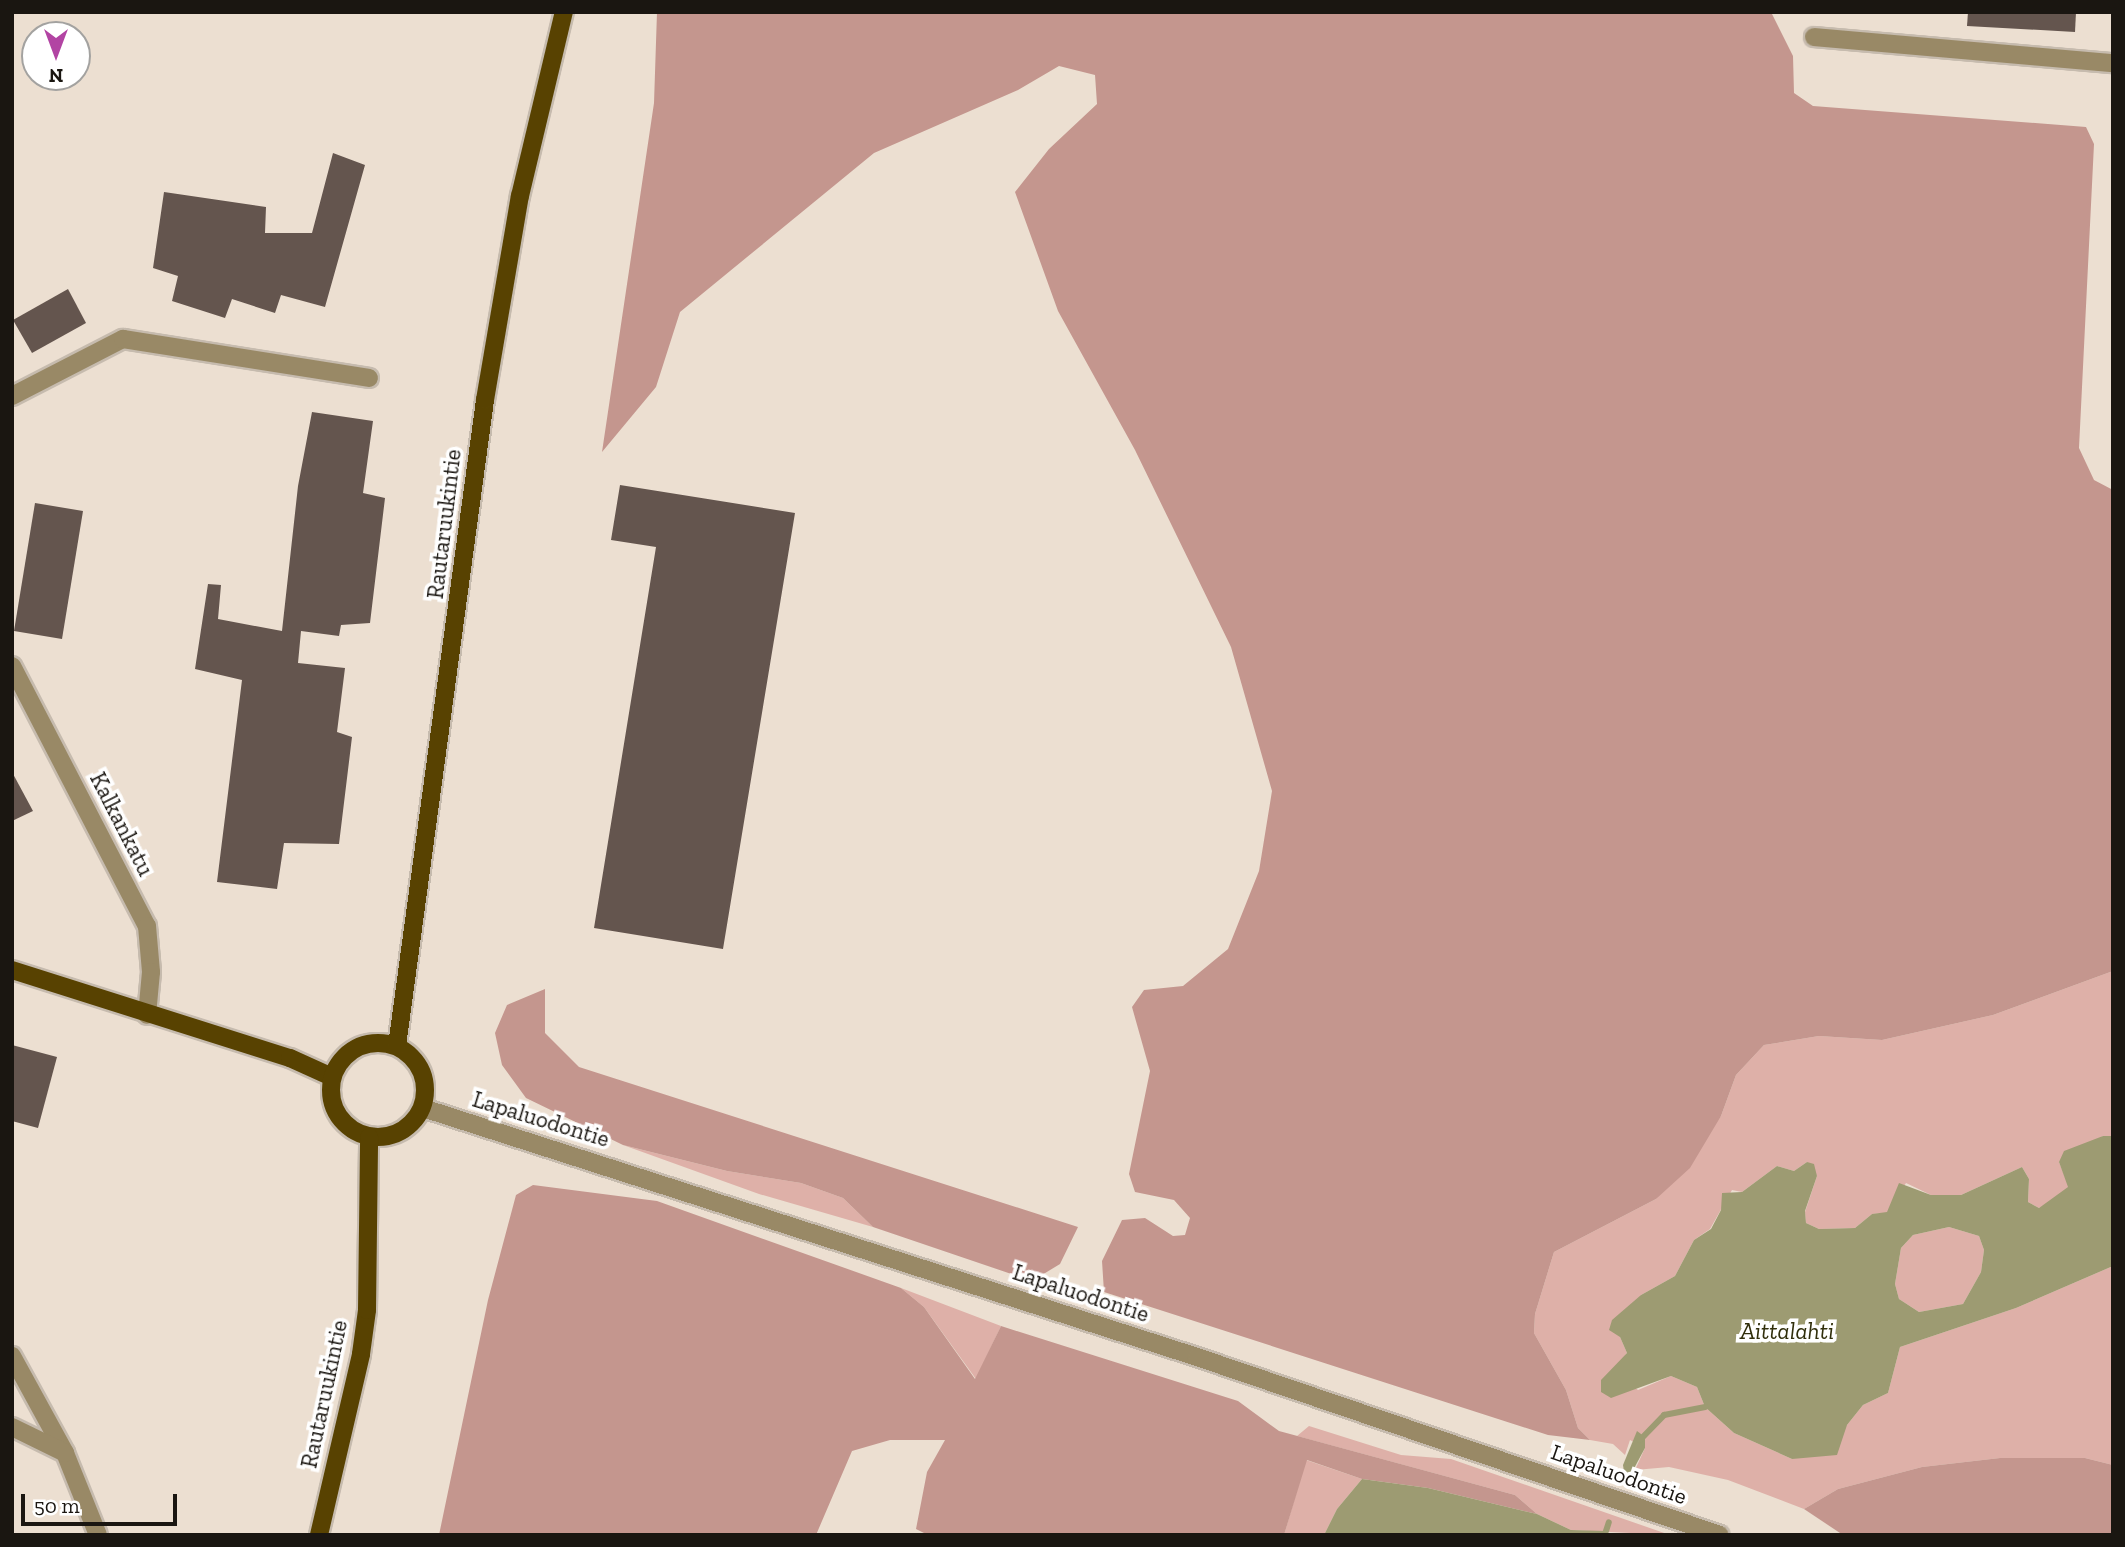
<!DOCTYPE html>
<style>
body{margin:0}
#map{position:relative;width:2125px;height:1547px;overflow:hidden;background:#ecdfd1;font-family:"Zilla Slab",serif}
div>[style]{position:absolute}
.green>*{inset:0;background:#deb0a8}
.forest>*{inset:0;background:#c4968e}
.water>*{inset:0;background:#9d9b72}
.stream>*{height:6px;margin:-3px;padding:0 3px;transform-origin:3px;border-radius:3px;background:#9d9b72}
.building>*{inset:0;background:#64554e}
.roads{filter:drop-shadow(2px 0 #c6bbae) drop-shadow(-2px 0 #c6bbae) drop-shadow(0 2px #c6bbae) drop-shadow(0 -2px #c6bbae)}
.minor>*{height:18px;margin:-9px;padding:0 9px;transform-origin:9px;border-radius:9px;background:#998966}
.major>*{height:18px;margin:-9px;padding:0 9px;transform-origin:9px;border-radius:9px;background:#584201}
.major>.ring{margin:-9px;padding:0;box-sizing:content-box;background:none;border:18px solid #584201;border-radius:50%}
span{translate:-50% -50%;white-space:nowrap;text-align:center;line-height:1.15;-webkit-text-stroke:7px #fff;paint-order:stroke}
.street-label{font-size:23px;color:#1a1611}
.water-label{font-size:24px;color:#312f0c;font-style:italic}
.frame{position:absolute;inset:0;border:14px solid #1a1611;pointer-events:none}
.north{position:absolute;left:21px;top:21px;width:70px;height:70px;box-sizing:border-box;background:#fff;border:2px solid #a3a2a0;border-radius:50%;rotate:180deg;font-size:19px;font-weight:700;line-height:28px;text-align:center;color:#1a1611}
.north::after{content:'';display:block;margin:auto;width:24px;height:32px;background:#b244a3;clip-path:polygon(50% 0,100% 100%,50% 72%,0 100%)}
.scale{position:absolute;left:21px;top:1494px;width:156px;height:32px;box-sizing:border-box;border:4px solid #1a1611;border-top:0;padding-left:9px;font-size:21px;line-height:24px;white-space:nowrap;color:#1a1611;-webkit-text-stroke:5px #fff;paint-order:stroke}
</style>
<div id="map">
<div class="green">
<div style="clip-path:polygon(2113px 971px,2113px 1136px,2103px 1136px,2059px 1162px,2069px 1187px,2057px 1199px,2039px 1208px,2028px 1202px,2029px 1179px,2022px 1167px,1961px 1195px,1931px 1195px,1906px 1183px,1887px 1213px,1872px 1214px,1855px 1228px,1819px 1229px,1806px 1223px,1805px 1212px,1817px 1176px,1807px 1162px,1794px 1171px,1777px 1166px,1742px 1192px,1732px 1190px,1710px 1229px,1694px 1240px,1675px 1276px,1641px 1295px,1620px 1337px,1627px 1353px,1614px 1371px,1638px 1390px,1671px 1376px,1697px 1387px,1705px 1407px,1734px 1433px,1792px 1459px,1847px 1425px,1863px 1405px,1888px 1393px,1900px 1347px,2016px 1308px,2113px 1266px,2113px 1465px,2085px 1458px,2000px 1458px,1922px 1467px,1838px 1489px,1804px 1509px,1728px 1480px,1669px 1467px,1635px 1470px,1645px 1448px,1630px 1440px,1625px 1455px,1613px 1444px,1590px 1440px,1578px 1428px,1566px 1390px,1534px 1333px,1535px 1314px,1554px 1252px,1656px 1199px,1721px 1116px,1736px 1075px,1764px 1045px,1819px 1036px,1882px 1040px,1993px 1015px)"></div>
<div style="clip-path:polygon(623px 1145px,727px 1171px,801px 1183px,843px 1198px,873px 1227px,759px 1194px)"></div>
<div style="clip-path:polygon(1949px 1227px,1979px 1236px,1984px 1250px,1981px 1272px,1963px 1304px,1919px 1312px,1899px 1299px,1895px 1284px,1901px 1248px,1913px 1235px)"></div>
<div style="clip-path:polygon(901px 1288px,1001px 1326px,976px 1379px,924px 1307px)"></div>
<div style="clip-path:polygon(1309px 1426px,1401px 1455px,1451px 1459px,1670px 1535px,1571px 1530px,1537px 1514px,1515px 1495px,1297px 1436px)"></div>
<div style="clip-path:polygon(1306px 1460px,1362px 1479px,1337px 1509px,1324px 1535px,1284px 1535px)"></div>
</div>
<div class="forest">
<div style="clip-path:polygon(657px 12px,1771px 12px,1793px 56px,1794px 93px,1813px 106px,2086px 127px,2094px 144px,2079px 448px,2094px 480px,2113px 490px,2113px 971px,1993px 1015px,1882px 1040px,1819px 1036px,1764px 1045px,1736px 1075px,1721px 1116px,1690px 1168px,1656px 1199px,1554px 1252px,1535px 1314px,1534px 1333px,1566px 1390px,1578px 1428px,1590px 1440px,1548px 1435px,1104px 1292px,1102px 1261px,1122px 1220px,1145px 1218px,1173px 1236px,1185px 1235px,1190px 1218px,1174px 1200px,1135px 1192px,1129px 1174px,1150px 1071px,1132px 1007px,1144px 990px,1183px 986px,1228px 949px,1259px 871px,1272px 791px,1231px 647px,1135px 450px,1058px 311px,1015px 192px,1049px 149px,1097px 104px,1095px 75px,1059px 66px,1018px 90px,874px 153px,680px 312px,656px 387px,602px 452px,654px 103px)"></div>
<div style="clip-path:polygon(545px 989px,545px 1033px,579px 1067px,1078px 1227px,1060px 1264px,1032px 1281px,873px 1227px,843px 1198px,801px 1183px,727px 1171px,623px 1145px,526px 1098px,502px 1065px,495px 1033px,507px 1005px)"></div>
<div style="clip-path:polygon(533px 1185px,657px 1201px,901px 1288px,924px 1307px,975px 1379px,1001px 1326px,1238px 1401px,1279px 1431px,1515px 1495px,1537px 1514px,1428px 1488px,1362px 1479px,1307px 1460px,1284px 1535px,928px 1535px,916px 1529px,927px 1472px,945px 1440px,890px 1440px,852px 1451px,816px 1535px,439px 1535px,488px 1300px,516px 1195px)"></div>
<div style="clip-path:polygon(2000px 1458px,2085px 1458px,2113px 1465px,2113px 1535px,1843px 1535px,1804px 1509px,1838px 1489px,1922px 1467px)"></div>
</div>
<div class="water">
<div style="clip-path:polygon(evenodd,2103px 1136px,2113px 1136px,2113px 1266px,2016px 1308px,1900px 1347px,1888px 1393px,1863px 1405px,1847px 1425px,1837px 1455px,1792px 1459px,1734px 1433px,1705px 1407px,1697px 1387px,1671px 1376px,1611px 1398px,1601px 1392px,1601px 1380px,1627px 1353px,1620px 1337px,1609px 1330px,1612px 1320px,1641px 1295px,1675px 1276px,1694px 1240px,1711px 1229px,1721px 1210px,1722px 1193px,1742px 1192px,1777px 1166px,1794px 1171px,1807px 1162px,1814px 1164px,1817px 1176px,1805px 1211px,1806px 1223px,1819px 1229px,1855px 1228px,1872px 1214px,1887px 1212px,1899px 1183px,1931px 1195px,1961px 1195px,2022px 1167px,2029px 1179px,2028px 1202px,2039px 1208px,2068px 1187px,2059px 1162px,2064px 1151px,2103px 1136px,1949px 1227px,1979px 1236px,1984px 1250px,1981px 1272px,1963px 1304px,1919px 1312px,1899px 1299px,1895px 1284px,1901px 1248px,1913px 1235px,1949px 1227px)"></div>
<div style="clip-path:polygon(1637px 1431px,1645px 1437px,1645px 1448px,1631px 1474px,1624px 1472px,1623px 1465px)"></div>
<div style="clip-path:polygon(1362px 1479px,1428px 1488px,1537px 1514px,1571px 1530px,1606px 1531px,1608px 1535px,1324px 1535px,1337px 1509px)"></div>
</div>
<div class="stream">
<div style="left:1640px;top:1440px;width:35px;rotate:-46deg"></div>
<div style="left:1664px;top:1415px;width:42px;rotate:-11deg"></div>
<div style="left:1606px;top:1531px;width:9px;rotate:-72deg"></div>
</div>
<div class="building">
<div style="clip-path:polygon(1968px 12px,2076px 12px,2075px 32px,1967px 26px)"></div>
<div style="clip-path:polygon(333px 153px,365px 165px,325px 307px,281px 295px,275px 313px,232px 299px,225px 318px,172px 301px,178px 276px,153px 268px,164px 192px,266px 207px,265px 233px,312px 233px)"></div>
<div style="clip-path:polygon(68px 289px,86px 323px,32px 353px,13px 320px)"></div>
<div style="clip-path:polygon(312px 412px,373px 421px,363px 493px,385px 498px,370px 623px,341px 625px,339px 636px,301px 631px,298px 663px,345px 668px,337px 732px,352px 737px,339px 844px,284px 843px,277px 889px,217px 882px,242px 680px,195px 669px,208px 584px,221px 585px,218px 619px,282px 631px,298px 486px)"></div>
<div style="clip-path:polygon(620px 485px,795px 513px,723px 949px,594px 928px,656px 547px,611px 540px)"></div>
<div style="clip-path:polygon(35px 503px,83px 511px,62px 639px,14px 631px)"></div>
<div style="clip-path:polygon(12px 772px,33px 811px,12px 821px)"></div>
<div style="clip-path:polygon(12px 1045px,57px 1057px,38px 1128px,12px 1121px)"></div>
</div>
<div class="roads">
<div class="minor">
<div style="left:1814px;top:37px;width:300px;rotate:5deg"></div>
<div style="left:12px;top:396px;width:125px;rotate:-27.2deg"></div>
<div style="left:123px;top:339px;width:249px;rotate:9deg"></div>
<div style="left:12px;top:666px;width:293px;rotate:62.6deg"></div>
<div style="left:147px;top:926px;width:46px;rotate:85deg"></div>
<div style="left:151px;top:972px;width:43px;rotate:95.3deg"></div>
<div style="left:423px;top:1108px;width:813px;rotate:17.83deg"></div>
<div style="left:1197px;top:1357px;width:552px;rotate:18.8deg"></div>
<div style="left:12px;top:1356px;width:111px;rotate:61.3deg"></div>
<div style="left:65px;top:1453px;width:88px;rotate:68.1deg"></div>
<div style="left:12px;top:1427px;width:59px;rotate:26.1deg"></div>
</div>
<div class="major">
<div style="left:12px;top:970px;width:292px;rotate:17.6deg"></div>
<div style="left:290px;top:1058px;width:46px;rotate:24.3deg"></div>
<div class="ring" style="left:331px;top:1043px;width:76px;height:76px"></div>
<div style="left:397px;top:1046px;width:652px;rotate:-82.24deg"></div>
<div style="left:485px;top:400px;width:207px;rotate:-80.3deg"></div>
<div style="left:520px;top:196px;width:189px;rotate:-76.6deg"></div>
<div style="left:319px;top:1535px;width:186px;rotate:-76.9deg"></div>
<div style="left:361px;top:1354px;width:44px;rotate:-82.2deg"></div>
<div style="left:367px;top:1310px;width:173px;rotate:-89.3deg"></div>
</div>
</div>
<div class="street-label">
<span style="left:444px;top:524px;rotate:-83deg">Rautaruukintie</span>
<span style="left:122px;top:824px;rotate:63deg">Kalkankatu</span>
<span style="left:541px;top:1119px;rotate:17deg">Lapaluodontie</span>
<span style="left:1081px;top:1293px;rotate:18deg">Lapaluodontie</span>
<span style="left:324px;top:1394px;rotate:-78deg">Rautaruukintie</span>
<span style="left:1619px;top:1474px;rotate:19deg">Lapaluodontie</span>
</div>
<div class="water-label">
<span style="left:1787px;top:1331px">Aittalahti</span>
</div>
<div class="frame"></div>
<div class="north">N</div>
<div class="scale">50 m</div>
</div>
